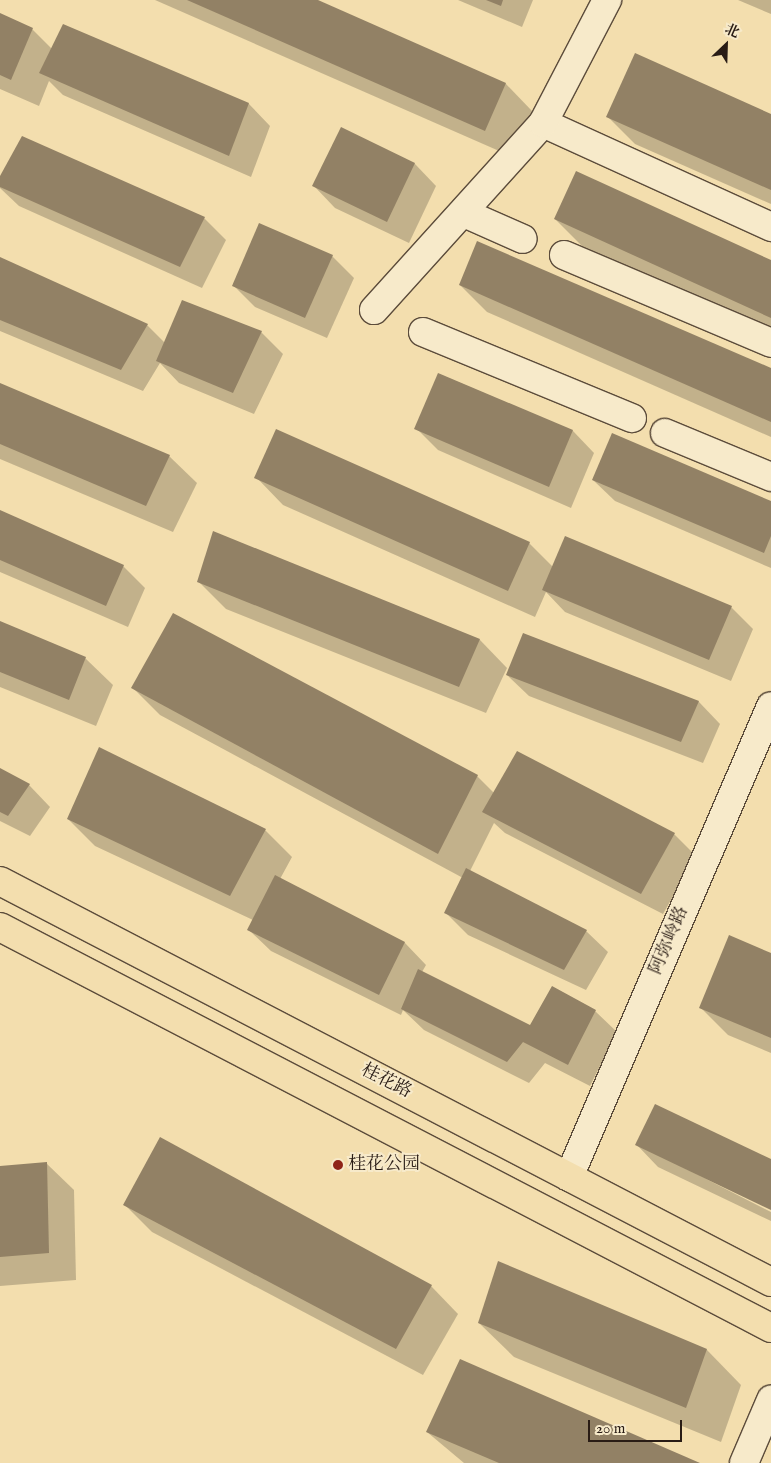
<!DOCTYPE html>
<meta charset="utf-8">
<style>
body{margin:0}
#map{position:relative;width:771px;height:1463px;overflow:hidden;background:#f3deae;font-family:"IM FELL English","Noto Serif SC",serif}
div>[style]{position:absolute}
.shadow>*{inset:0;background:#0003}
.building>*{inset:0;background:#928165}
.roads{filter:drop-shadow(1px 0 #5c4c3b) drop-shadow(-1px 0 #5c4c3b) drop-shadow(0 1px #5c4c3b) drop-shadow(0 -1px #5c4c3b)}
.minor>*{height:28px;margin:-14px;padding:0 14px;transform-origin:14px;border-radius:14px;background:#f7eaca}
.primary>*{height:28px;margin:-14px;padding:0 14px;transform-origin:14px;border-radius:14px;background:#f3deae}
.dots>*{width:14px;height:14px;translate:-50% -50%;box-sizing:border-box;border:2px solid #f7eaca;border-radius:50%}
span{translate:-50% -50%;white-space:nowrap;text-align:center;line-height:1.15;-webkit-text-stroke:4px #f7eaca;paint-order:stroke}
.street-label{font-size:18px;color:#291c15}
.poi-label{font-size:18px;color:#291c15}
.left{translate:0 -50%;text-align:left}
.north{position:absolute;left:701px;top:20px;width:50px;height:50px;-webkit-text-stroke:4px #f7eaca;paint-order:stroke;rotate:24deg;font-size:14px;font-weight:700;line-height:20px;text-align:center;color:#291c15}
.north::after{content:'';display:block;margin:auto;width:18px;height:22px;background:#291c15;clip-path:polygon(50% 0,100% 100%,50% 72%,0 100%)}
.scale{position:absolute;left:588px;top:1420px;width:94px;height:22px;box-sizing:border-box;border:2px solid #291c15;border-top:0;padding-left:6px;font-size:15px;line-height:18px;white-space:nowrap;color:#291c15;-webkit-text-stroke:4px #f7eaca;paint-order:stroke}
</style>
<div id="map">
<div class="shadow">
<div style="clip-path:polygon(155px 0,315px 0,506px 84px,533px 112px,513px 157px)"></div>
<div style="clip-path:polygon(458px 0,533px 0,522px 27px)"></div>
<div style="clip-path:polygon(738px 0,771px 0,771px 14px)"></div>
<div style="clip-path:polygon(0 14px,32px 29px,52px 49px,249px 104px,270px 126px,251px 177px,63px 95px,49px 81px,39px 106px,0 89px)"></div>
<div style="clip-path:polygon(771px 115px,771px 204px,635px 144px,608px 117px)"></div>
<div style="clip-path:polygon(342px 129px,415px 164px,436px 186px,409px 243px,335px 208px,314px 186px)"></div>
<div style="clip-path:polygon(0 179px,204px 218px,226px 240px,202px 288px,19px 206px,0 188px)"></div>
<div style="clip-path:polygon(555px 219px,771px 261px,771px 331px,582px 246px)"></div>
<div style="clip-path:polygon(332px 256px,354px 278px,327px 338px,255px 307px,233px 285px)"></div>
<div style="clip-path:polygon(0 258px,147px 325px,165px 343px,261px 332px,283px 354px,254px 414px,179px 383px,160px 363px,143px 391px,0 331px)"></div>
<div style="clip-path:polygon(460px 285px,771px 369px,771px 437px,487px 312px)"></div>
<div style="clip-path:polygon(439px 374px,573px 431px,594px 453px,571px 508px,438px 450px,416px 428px)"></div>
<div style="clip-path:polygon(0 385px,169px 456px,197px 483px,173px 532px,0 459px)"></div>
<div style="clip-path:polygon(256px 477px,529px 543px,553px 567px,731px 607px,753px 629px,731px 681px,565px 612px,546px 592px,535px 617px,283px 505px)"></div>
<div style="clip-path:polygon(593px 480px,771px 502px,771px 568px,615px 501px)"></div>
<div style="clip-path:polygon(0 511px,123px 566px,145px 588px,128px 627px,0 572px)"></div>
<div style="clip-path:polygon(214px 533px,480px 640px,507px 668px,486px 713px,226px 609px,199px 582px)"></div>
<div style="clip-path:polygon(0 622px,85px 658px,113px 685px,96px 726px,0 687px)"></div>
<div style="clip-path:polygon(523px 635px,699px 702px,720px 724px,703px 763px,529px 696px,507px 675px)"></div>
<div style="clip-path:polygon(133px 688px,477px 776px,494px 793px,674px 834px,696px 856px,663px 914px,505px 833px,494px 823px,470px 871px,586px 931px,608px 952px,586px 990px,468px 935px,446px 913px,463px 878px,160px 715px)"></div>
<div style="clip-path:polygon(0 769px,29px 785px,50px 807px,30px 836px,0 821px)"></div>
<div style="clip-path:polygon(68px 819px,265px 830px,292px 857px,280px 879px,405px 943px,426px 965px,422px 972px,531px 1027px,595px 1011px,617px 1032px,590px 1086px,545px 1063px,529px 1083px,424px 1030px,403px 1010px,401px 1015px,271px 951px,249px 930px,253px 920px,95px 846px)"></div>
<div style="clip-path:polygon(771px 954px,771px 1053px,728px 1035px,701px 1008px)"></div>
<div style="clip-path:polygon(637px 1145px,771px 1161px,771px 1209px,661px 1156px,771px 1212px,771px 1221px,658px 1167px)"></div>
<div style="clip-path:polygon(46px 1163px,74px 1190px,76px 1280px,0 1286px,0 1167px)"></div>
<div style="clip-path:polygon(125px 1205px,431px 1286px,458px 1314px,423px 1375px,152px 1232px)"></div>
<div style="clip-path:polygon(499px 1263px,707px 1350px,741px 1385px,721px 1442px,514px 1357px,479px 1323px)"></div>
<div style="clip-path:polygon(427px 1432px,697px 1463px,464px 1463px)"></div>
</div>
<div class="building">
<div style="clip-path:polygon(187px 0,318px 0,506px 83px,485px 131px)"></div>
<div style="clip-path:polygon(486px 0,503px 0,501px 6px)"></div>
<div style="clip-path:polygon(0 13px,33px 28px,11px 80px,0 75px)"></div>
<div style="clip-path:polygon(63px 24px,249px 103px,229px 156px,39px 73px)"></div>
<div style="clip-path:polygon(635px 53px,771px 114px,771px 190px,606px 117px)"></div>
<div style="clip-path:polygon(341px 127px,415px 163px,387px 222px,312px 186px)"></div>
<div style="clip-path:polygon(22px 136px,205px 217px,180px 267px,0 187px,0 176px)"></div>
<div style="clip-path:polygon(576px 171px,771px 260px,771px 318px,554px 219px)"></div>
<div style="clip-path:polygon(259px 223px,333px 255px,305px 318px,232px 286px)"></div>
<div style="clip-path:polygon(477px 241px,771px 368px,771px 422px,459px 285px)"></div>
<div style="clip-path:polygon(0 257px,148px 324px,121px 370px,0 320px)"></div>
<div style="clip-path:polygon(182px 300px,262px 331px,233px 393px,156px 361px)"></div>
<div style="clip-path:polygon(438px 373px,573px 430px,549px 487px,414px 429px)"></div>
<div style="clip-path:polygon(0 383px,170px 455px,146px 506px,0 444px)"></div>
<div style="clip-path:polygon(276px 429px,530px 542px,508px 591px,254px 478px)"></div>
<div style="clip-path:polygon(612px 433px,771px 501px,771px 536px,764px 553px,592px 480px)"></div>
<div style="clip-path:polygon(0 510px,124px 565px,106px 606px,0 560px)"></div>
<div style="clip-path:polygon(213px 531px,480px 639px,459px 687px,197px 582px)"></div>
<div style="clip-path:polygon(565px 536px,732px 606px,709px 660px,542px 590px)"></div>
<div style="clip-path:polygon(173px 613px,478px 775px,438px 854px,131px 688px)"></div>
<div style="clip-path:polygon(0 621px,86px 657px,69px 700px,0 672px)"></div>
<div style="clip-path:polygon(523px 633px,699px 701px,681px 742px,506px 675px)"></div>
<div style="clip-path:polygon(99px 747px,266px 829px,230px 896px,67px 819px)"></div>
<div style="clip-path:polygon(517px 751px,675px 833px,641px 894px,482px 812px)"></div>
<div style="clip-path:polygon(0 768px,30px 784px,8px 816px,0 812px)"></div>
<div style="clip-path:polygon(466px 868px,587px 930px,564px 970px,444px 913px)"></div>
<div style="clip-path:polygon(275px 875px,405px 942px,379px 995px,247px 930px)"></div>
<div style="clip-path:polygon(729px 935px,771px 953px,771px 1038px,699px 1008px)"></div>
<div style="clip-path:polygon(418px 969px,530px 1025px,552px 986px,596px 1010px,568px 1065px,523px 1042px,507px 1062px,401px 1009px)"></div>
<div style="clip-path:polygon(655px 1104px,771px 1159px,771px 1210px,635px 1145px)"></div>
<div style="clip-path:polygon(160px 1137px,432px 1285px,396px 1349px,123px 1205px)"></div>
<div style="clip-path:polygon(47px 1162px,49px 1253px,0 1257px,0 1166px)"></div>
<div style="clip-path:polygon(498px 1261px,707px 1349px,686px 1408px,478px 1323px)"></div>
<div style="clip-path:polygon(460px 1359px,700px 1463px,499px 1463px,426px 1432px)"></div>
</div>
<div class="roads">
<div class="minor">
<div style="left:543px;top:123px;width:251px;rotate:24.5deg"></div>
<div style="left:464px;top:213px;width:64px;rotate:23.8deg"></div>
<div style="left:564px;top:255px;width:225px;rotate:23deg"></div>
<div style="left:374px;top:310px;width:252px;rotate:-47.9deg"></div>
<div style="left:543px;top:123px;width:139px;rotate:-62.5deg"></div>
<div style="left:423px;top:332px;width:226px;rotate:22.4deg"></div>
<div style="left:665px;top:433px;width:115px;rotate:22.5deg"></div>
<div style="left:569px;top:1177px;width:512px;rotate:-66.79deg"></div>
<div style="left:744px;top:1463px;width:69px;rotate:-66.8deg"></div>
</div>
<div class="primary">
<div style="left:0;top:881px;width:869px;rotate:27.48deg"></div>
<div style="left:0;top:927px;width:869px;rotate:27.48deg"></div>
</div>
</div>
<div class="dots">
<div style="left:338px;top:1165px;background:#8f2418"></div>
</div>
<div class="street-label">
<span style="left:670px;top:941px;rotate:-67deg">阿弥岭路</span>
<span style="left:386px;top:1082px;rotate:27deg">桂花路</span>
</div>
<div class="poi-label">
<span class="left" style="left:348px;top:1165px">桂花公园</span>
</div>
<div class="north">北</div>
<div class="scale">20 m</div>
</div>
